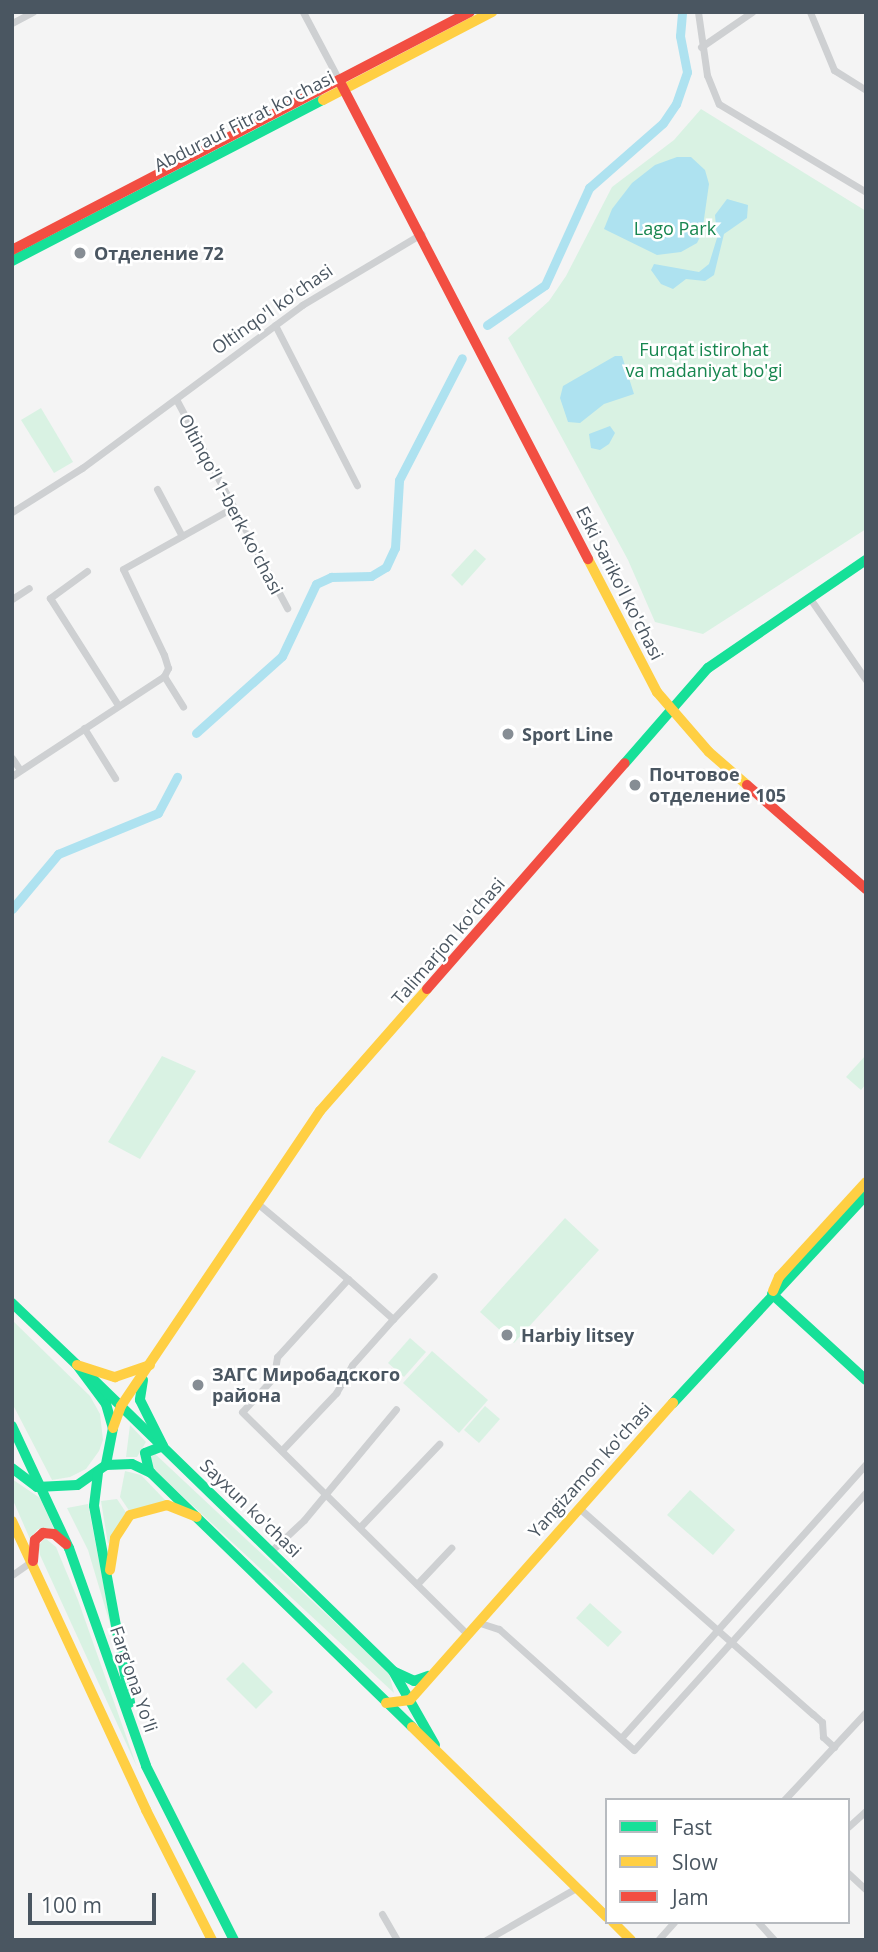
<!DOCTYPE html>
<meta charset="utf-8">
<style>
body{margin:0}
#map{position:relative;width:878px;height:1952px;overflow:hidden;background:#f4f4f4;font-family:"Open Sans",sans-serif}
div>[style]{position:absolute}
.green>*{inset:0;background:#d9f2e3}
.water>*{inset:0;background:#aee2f0}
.canal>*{height:9px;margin:-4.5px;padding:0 4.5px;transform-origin:4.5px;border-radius:4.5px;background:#aee2f0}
.street>*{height:7px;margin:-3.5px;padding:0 3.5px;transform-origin:3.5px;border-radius:3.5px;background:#ced0d2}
.fast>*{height:10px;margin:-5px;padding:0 5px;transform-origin:5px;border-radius:5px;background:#16e098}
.slow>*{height:10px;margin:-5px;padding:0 5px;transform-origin:5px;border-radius:5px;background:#ffcf43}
.jam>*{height:10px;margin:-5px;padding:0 5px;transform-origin:5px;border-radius:5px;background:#f24e42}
.dots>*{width:19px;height:19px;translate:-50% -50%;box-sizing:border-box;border:4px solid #fff;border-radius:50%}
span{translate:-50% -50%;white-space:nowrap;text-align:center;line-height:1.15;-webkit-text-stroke:5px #fff;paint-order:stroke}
.street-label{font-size:18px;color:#4a5661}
.park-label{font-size:18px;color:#17864f}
.poi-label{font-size:18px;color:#4a5661;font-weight:700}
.left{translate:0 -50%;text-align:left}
.frame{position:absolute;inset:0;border:14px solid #4a5661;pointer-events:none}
.legend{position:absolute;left:605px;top:1798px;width:245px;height:126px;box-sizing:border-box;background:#fff;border:2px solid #b7bbc0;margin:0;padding:9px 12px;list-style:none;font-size:21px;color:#4a5661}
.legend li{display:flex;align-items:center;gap:14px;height:35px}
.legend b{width:35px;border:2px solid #b7bbc0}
.scale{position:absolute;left:28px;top:1893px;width:128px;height:32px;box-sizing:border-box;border:4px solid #4a5661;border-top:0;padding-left:9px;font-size:21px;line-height:24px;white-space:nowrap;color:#4a5661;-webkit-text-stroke:5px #fff;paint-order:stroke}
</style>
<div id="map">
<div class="green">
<div style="clip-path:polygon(701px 109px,866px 211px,866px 529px,703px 634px,655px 622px,628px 560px,508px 338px,549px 301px,566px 276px,612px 187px,674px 140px)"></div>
<div style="clip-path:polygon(41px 408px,73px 462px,54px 473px,21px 420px)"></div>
<div style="clip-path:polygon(475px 549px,486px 559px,462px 586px,451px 575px)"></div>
<div style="clip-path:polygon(866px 1055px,866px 1084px,861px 1090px,846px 1077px)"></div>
<div style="clip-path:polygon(162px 1056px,196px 1071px,140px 1159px,108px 1142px)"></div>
<div style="clip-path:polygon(565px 1218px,599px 1250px,514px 1343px,480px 1312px)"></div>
<div style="clip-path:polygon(12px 1320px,90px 1396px,100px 1414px,103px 1440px,99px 1451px,86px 1469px,70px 1477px,52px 1480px,12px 1403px)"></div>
<div style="clip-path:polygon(410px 1338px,426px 1352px,404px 1377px,388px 1363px)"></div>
<div style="clip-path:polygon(432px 1351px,488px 1400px,459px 1433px,403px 1383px)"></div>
<div style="clip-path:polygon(485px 1406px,500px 1419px,479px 1443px,464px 1430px)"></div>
<div style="clip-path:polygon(130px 1425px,146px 1442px,137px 1457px,126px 1457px)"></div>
<div style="clip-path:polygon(153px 1452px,389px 1673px,394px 1693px,147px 1463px)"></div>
<div style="clip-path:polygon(125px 1471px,141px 1475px,167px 1502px,130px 1512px,120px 1497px)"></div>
<div style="clip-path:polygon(12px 1479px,40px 1498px,54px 1529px,38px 1529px,30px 1539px,12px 1498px)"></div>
<div style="clip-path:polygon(690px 1490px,735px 1530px,713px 1555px,667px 1515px)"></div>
<div style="clip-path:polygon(117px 1499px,127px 1514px,108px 1544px,101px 1501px)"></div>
<div style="clip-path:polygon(88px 1504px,113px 1634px,88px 1550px,67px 1508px)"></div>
<div style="clip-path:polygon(45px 1538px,56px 1547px,78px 1600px,137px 1767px,40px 1555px,38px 1546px)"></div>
<div style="clip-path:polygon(590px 1603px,622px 1632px,608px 1647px,576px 1618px)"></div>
<div style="clip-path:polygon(243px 1662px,273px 1692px,256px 1709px,226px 1679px)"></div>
</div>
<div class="water">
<div style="clip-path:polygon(677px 157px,691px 157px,705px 170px,709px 184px,702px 233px,697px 243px,681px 252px,657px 255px,604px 229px,612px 209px,632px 183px,655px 165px)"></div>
<div style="clip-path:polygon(727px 199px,748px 205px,747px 218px,724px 234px,714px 275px,705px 281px,686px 279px,673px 289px,661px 284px,651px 270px,654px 264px,699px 272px,709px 264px,717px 238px,715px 215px)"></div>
<div style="clip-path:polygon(622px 356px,634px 394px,604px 404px,580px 423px,568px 422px,560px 398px,563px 386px,615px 356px)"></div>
<div style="clip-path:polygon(610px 426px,615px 433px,609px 444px,600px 450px,591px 448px,589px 434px)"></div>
</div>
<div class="canal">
<div style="left:487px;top:325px;width:70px;rotate:-34.6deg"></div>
<div style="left:545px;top:285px;width:107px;rotate:-65.6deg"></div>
<div style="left:589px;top:188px;width:98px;rotate:-41.3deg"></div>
<div style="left:663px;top:123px;width:23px;rotate:-56deg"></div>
<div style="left:676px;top:104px;width:34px;rotate:-71deg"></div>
<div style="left:687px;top:72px;width:37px;rotate:-101deg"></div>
<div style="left:680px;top:36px;width:24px;rotate:-85deg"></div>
<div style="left:196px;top:733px;width:115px;rotate:-41.8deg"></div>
<div style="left:282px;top:656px;width:80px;rotate:-64.7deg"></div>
<div style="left:316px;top:584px;width:17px;rotate:-25deg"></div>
<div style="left:331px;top:577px;width:40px;rotate:-1.4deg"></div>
<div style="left:371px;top:576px;width:17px;rotate:-31deg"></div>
<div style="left:386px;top:567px;width:21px;rotate:-65deg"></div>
<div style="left:395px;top:548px;width:68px;rotate:-86.6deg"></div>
<div style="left:399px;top:480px;width:137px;rotate:-62.7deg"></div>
<div style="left:12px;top:909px;width:72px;rotate:-50.1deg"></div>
<div style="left:58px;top:854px;width:108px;rotate:-22.3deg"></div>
<div style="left:158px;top:813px;width:41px;rotate:-62.2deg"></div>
</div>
<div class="street">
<div style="left:303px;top:12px;width:77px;rotate:62.1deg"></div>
<div style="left:698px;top:12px;width:64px;rotate:81.9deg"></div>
<div style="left:707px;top:75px;width:31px;rotate:68deg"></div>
<div style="left:719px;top:104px;width:171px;rotate:30.9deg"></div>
<div style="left:810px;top:12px;width:63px;rotate:67.5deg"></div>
<div style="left:834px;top:70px;width:38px;rotate:32deg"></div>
<div style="left:12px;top:23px;width:24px;rotate:-28deg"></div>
<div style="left:701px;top:47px;width:62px;rotate:-34.5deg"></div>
<div style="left:275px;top:325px;width:180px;rotate:62.9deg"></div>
<div style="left:176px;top:399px;width:237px;rotate:62deg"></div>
<div style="left:157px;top:489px;width:53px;rotate:62deg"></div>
<div style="left:12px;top:512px;width:83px;rotate:-32.2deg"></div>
<div style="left:82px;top:468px;width:274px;rotate:-36.5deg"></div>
<div style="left:302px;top:305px;width:139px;rotate:-30.8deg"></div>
<div style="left:87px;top:571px;width:46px;rotate:143.9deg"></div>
<div style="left:50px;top:598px;width:127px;rotate:57.6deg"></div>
<div style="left:809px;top:597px;width:101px;rotate:55.5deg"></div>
<div style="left:12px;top:599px;width:20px;rotate:-33deg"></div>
<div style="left:164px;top:676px;width:36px;rotate:58deg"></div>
<div style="left:84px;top:728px;width:59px;rotate:58.2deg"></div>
<div style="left:12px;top:758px;width:14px;rotate:56deg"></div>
<div style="left:12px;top:776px;width:182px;rotate:-33.3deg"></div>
<div style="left:164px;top:676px;width:9px;rotate:-63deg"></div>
<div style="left:168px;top:668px;width:14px;rotate:-107deg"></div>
<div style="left:164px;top:655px;width:95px;rotate:-115.5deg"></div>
<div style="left:123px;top:569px;width:125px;rotate:-29.2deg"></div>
<div style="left:257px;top:1203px;width:119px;rotate:39.9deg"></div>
<div style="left:348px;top:1279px;width:105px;rotate:132.3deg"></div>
<div style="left:277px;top:1357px;width:20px;rotate:99deg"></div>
<div style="left:274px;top:1377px;width:47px;rotate:132.4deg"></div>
<div style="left:242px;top:1412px;width:316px;rotate:44.6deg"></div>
<div style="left:393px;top:1319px;width:59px;rotate:-46.4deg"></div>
<div style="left:282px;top:1450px;width:79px;rotate:-46.5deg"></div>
<div style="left:336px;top:1393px;width:32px;rotate:-60deg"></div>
<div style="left:352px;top:1365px;width:62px;rotate:-48.3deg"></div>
<div style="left:393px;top:1319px;width:60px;rotate:-138.4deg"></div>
<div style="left:579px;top:1508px;width:312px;rotate:41.4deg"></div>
<div style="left:813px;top:1714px;width:12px;rotate:42deg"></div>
<div style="left:822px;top:1722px;width:15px;rotate:86deg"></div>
<div style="left:823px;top:1737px;width:15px;rotate:42deg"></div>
<div style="left:360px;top:1527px;width:115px;rotate:-46.4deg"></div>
<div style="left:271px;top:1551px;width:45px;rotate:-43.2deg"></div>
<div style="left:304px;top:1520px;width:144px;rotate:-50.3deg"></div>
<div style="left:12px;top:1575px;width:24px;rotate:-35deg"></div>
<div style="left:417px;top:1584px;width:50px;rotate:-46.6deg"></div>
<div style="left:477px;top:1622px;width:23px;rotate:18deg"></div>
<div style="left:499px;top:1629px;width:181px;rotate:41.9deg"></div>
<div style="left:634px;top:1750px;width:347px;rotate:-48deg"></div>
<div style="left:621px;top:1738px;width:368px;rotate:-48.2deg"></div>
<div style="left:784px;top:1800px;width:120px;rotate:-47deg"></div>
<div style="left:848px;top:1827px;width:24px;rotate:-42deg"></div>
<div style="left:848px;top:1873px;width:25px;rotate:43deg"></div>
<div style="left:382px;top:1914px;width:30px;rotate:60deg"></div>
<div style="left:758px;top:1922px;width:24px;rotate:48deg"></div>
<div style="left:486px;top:1940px;width:104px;rotate:-30deg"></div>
<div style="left:658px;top:1940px;width:24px;rotate:-48deg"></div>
</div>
<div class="fast">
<div style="left:12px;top:261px;width:350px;rotate:-27.4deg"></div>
<div style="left:625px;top:763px;width:126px;rotate:-48.9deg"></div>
<div style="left:708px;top:668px;width:191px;rotate:-34.4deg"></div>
<div style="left:772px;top:1294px;width:127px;rotate:42.5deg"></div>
<div style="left:12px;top:1303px;width:90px;rotate:43.6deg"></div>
<div style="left:77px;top:1365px;width:49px;rotate:53.4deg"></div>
<div style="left:106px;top:1404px;width:25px;rotate:74deg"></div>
<div style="left:113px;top:1428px;width:38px;rotate:101deg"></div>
<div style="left:106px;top:1465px;width:35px;rotate:145deg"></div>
<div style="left:77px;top:1485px;width:40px;rotate:177.1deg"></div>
<div style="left:37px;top:1487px;width:31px;rotate:-143deg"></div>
<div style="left:92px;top:1378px;width:420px;rotate:44.2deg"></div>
<div style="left:393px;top:1671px;width:85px;rotate:60.4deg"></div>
<div style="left:143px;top:1380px;width:20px;rotate:99deg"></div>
<div style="left:140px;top:1400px;width:51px;rotate:63.4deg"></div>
<div style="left:163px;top:1446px;width:19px;rotate:159deg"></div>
<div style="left:145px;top:1453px;width:18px;rotate:77deg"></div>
<div style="left:673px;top:1403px;width:284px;rotate:-47.1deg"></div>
<div style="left:12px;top:1426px;width:135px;rotate:65deg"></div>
<div style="left:69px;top:1548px;width:231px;rotate:70.5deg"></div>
<div style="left:146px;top:1766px;width:195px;rotate:63.2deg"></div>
<div style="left:106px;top:1465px;width:26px;rotate:-2deg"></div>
<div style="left:132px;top:1464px;width:21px;rotate:25deg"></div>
<div style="left:151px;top:1473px;width:364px;rotate:44.2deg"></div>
<div style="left:98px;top:1473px;width:33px;rotate:97deg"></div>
<div style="left:94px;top:1506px;width:200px;rotate:79.6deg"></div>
<div style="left:395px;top:1672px;width:21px;rotate:25deg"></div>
<div style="left:414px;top:1681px;width:15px;rotate:-20deg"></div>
</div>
<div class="slow">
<div style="left:323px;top:100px;width:191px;rotate:-27.5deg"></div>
<div style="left:588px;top:559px;width:150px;rotate:62.6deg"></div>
<div style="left:657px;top:692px;width:79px;rotate:49.1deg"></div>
<div style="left:709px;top:752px;width:50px;rotate:41deg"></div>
<div style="left:773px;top:1291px;width:15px;rotate:-67deg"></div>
<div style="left:779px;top:1277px;width:129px;rotate:-47.5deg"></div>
<div style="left:77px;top:1365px;width:40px;rotate:18deg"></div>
<div style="left:115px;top:1377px;width:37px;rotate:-19deg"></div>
<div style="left:113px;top:1428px;width:23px;rotate:-70deg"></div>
<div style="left:121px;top:1406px;width:356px;rotate:-56deg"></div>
<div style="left:320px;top:1111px;width:162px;rotate:-48.7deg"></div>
<div style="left:12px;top:1521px;width:319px;rotate:65.1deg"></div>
<div style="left:146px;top:1810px;width:146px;rotate:63.1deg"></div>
<div style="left:110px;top:1570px;width:32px;rotate:-81deg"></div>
<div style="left:115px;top:1538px;width:27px;rotate:-57deg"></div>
<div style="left:130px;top:1515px;width:38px;rotate:-15deg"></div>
<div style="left:167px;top:1505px;width:32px;rotate:22deg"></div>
<div style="left:386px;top:1703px;width:24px;rotate:-7deg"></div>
<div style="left:410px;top:1700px;width:397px;rotate:-48.5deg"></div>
<div style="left:412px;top:1727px;width:272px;rotate:44.3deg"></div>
<div style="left:613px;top:1922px;width:25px;rotate:45deg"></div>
</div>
<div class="jam">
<div style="left:339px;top:80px;width:540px;rotate:62.53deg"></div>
<div style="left:12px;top:250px;width:516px;rotate:-27.46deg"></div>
<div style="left:747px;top:785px;width:158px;rotate:41.2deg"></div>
<div style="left:427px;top:989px;width:300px;rotate:-48.8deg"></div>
<div style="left:33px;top:1561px;width:21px;rotate:-85deg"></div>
<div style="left:35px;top:1540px;width:11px;rotate:-41deg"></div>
<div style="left:43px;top:1533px;width:11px;rotate:5deg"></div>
<div style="left:54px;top:1534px;width:16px;rotate:40deg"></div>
</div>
<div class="dots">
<div style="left:80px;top:253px;background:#868d94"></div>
<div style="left:508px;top:734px;background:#868d94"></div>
<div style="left:635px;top:785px;background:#868d94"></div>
<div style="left:507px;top:1335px;background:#868d94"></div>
<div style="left:198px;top:1385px;background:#868d94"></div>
</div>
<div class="street-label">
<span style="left:244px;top:121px;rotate:-27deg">Abdurauf Fitrat ko'chasi</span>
<span style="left:272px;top:309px;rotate:-35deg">Oltinqo'l ko'chasi</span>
<span style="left:231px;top:504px;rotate:62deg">Oltinqo'l 1-berk ko'chasi</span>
<span style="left:620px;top:583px;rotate:63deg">Eski Sariko'l ko'chasi</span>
<span style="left:448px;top:941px;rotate:-49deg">Talimarjon ko'chasi</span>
<span style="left:590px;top:1470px;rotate:-48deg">Yangizamon ko'chasi</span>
<span style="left:251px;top:1508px;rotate:44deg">Sayxun ko'chasi</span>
<span style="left:134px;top:1679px;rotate:71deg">Farg'ona Yo'li</span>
</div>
<div class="park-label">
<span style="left:675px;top:228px">Lago Park</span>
<span style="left:704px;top:360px">Furqat istirohat<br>va madaniyat bo'gi</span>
</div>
<div class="poi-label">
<span class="left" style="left:94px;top:253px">Отделение 72</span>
<span class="left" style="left:522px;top:734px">Sport Line</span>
<span class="left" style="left:649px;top:785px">Почтовое<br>отделение 105</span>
<span class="left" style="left:521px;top:1335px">Harbiy litsey</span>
<span class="left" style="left:212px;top:1385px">ЗАГС Миробадского<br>района</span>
</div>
<div class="frame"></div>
<ul class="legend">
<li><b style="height:9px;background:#16e098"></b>Fast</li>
<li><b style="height:9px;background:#ffcf43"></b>Slow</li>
<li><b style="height:9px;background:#f24e42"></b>Jam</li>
</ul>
<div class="scale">100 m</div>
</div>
